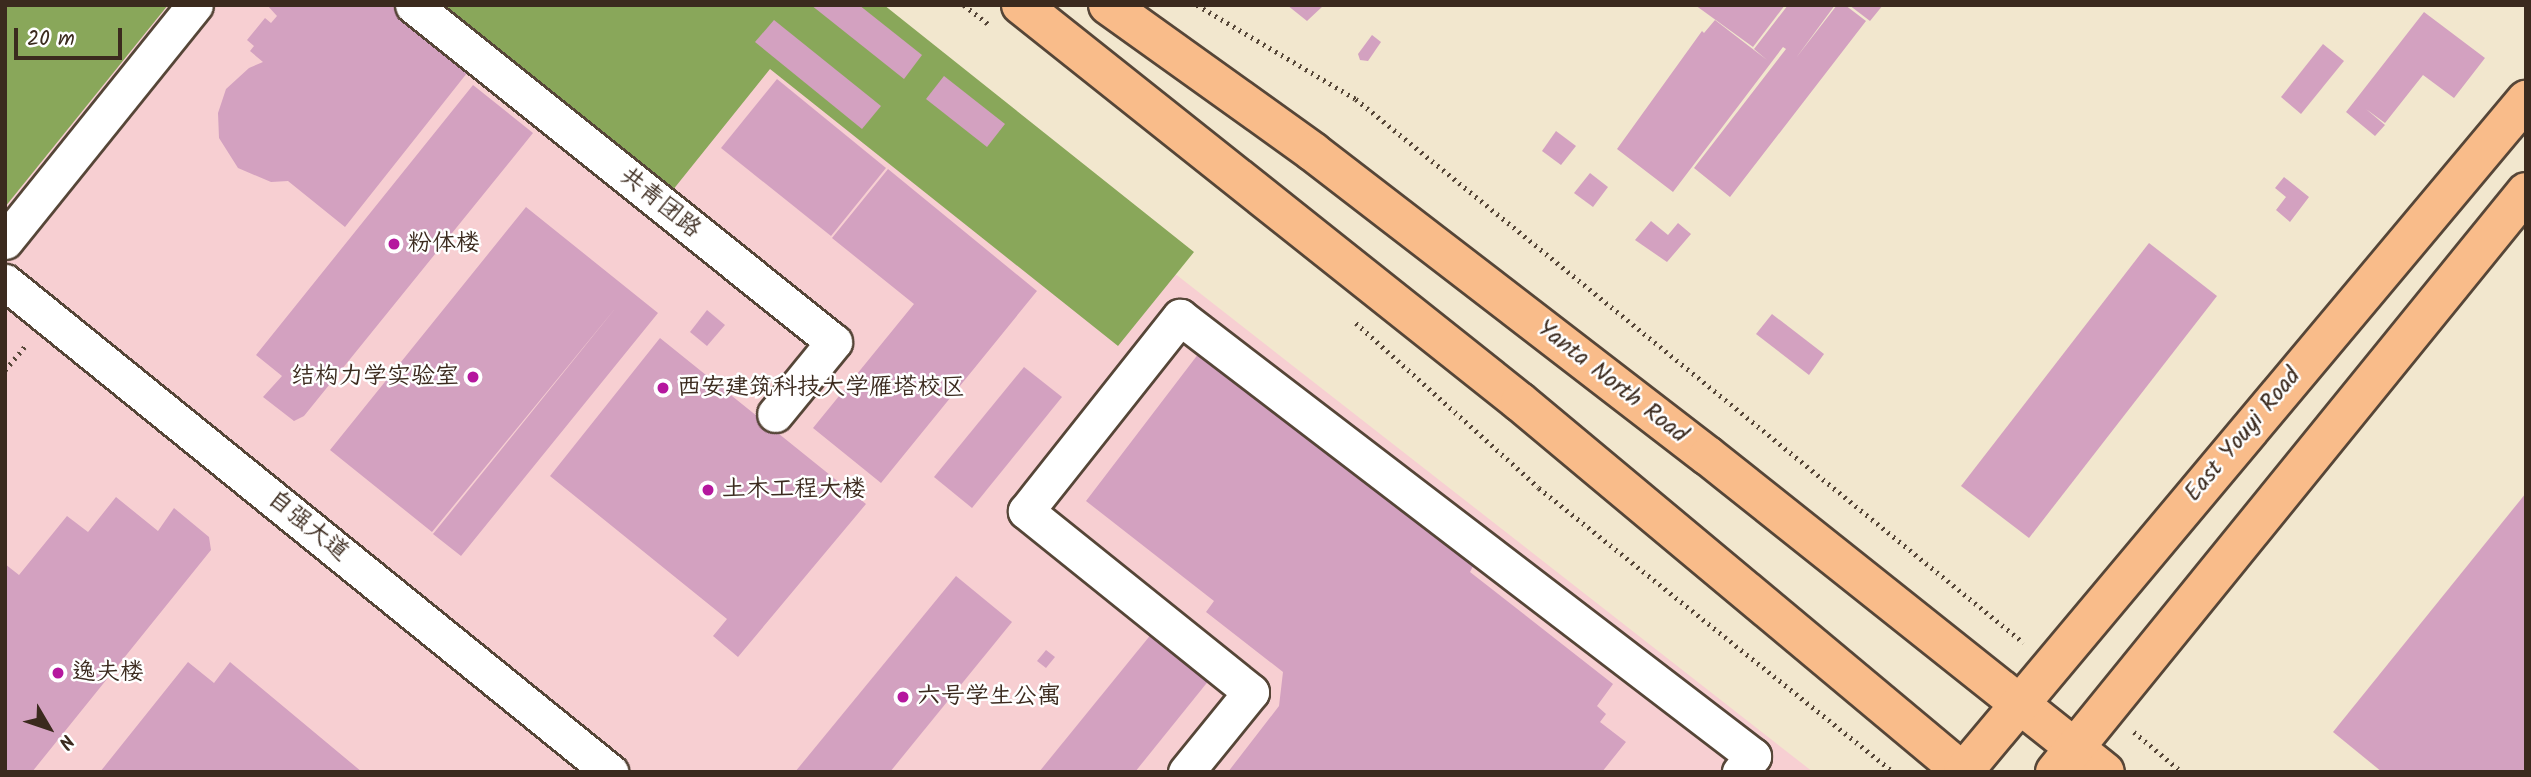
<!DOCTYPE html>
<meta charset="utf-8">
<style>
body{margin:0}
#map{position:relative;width:2531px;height:777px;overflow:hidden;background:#f2e7ce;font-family:Kalam,"LXGW WenKai TC",sans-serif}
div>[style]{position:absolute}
.built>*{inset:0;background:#f7cfd2}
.forest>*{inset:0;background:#89a75a}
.building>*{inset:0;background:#d3a1c0}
.path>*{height:4.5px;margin-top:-2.25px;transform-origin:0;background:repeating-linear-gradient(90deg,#564638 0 2px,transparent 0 7px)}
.roads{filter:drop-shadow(2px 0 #564638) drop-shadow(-2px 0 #564638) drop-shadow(0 2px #564638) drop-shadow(0 -2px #564638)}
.minor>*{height:35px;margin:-17.5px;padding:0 17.5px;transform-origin:17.5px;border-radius:17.5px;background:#fff}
.major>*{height:38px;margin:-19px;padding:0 19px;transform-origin:19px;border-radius:19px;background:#f9bc8a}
.dots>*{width:19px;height:19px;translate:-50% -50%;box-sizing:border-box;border:4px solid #fff;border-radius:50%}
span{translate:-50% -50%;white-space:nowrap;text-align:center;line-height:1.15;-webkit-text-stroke:5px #fff;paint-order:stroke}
.street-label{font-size:24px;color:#3b2a1e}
.poi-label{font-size:24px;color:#3b2a1e}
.left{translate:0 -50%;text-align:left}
.right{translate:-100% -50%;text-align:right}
.frame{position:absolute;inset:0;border:7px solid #3b2a1e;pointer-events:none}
.north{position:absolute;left:14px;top:693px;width:70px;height:70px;-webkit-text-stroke:5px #fff;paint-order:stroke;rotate:129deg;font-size:19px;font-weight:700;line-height:28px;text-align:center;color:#3b2a1e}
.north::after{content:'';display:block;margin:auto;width:24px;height:32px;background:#3b2a1e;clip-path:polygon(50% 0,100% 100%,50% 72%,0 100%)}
.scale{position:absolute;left:14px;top:28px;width:108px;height:32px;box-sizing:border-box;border:4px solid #3b2a1e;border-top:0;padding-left:9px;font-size:21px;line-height:24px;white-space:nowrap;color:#3b2a1e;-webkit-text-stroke:5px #fff;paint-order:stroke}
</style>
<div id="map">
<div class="built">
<div style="clip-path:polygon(5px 5px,831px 5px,1813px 772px,5px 772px)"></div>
</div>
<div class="forest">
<div style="clip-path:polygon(5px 5px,168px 5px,5px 207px)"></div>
<div style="clip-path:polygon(408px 5px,884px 5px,1194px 252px,1118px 346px,770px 69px,660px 206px)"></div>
</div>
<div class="building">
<div style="clip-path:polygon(267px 5px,392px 5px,471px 68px,345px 227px,288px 181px,271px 182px,238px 168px,219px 138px,218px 113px,226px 89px,249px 68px,263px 62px,250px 51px,254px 46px,247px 40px,265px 18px,271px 23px,277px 16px)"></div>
<div style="clip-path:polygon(811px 5px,859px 5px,922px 55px,904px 79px)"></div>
<div style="clip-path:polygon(1287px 5px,1324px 5px,1307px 21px)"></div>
<div style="clip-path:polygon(1695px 5px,1785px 5px,1753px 47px)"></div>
<div style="clip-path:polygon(1788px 5px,1835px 5px,1796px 58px,1837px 5px,1845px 5px,1866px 21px,1730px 197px,1694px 168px,1786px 49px,1783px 47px,1673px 192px,1617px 149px,1702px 31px,1704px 33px,1715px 20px,1767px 60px,1754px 49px)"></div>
<div style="clip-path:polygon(1849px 5px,1883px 5px,1870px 21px)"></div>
<div style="clip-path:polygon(2424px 12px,2485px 58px,2454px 98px,2423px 75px,2385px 123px,2366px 109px,2385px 125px,2375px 136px,2346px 112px)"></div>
<div style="clip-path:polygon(774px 20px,881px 106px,862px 129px,755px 42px)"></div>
<div style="clip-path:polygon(1372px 35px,1381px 42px,1368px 61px,1360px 60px,1358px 54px)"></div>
<div style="clip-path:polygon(2323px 44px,2344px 61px,2301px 114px,2281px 97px)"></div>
<div style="clip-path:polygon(944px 76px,1005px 124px,987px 147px,926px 99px)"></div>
<div style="clip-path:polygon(777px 79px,886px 168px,831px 236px,721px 148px)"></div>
<div style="clip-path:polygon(473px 85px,533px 133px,304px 416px,294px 421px,263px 397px,282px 376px,256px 355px)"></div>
<div style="clip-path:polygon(1556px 131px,1576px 146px,1561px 165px,1542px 151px)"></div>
<div style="clip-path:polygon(888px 169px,1037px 291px,881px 483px,813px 428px,914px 304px,832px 238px)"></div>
<div style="clip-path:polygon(1590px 173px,1608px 187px,1593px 207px,1574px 193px)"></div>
<div style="clip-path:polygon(2284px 177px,2309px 197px,2290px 222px,2276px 210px,2286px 197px,2275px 188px)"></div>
<div style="clip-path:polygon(526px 207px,658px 313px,461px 556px,433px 534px,618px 305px,432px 532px,330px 450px)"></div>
<div style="clip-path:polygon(1651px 221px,1668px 235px,1678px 223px,1691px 234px,1667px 262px,1635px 240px)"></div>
<div style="clip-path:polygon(2149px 243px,2217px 296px,2029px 538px,1961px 486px)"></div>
<div style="clip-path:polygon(707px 310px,725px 325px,707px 346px,690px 332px)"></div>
<div style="clip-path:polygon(1772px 314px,1824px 354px,1809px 375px,1756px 334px)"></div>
<div style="clip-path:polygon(660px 338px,866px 504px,738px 657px,713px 636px,727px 619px,550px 476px)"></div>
<div style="clip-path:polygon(1199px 353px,1473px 566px,1470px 572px,1613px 684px,1597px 706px,1606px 714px,1600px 722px,1626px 742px,1602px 772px,1228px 772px,1279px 706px,1283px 672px,1206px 612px,1214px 601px,1086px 501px)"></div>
<div style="clip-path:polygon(1024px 367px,1062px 397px,972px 508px,934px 477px)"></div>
<div style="clip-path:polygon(2526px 493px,2526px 767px,2522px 772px,2382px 772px,2333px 732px)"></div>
<div style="clip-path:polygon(116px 497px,158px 531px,174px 508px,209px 537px,211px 550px,32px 772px,5px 772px,5px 564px,19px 575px,67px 516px,88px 532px)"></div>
<div style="clip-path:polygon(956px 576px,1012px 622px,890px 772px,795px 772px)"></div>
<div style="clip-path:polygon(1157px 627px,1214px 674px,1135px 772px,1039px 772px)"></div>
<div style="clip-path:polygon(1046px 650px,1055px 657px,1046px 668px,1037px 661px)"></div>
<div style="clip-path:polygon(188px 662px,214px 683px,230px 662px,362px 772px,100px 772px)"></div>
</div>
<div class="path">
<div style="left:964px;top:5px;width:31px;rotate:38deg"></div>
<div style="left:1197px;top:5px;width:185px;rotate:30.6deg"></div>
<div style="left:1356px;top:99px;width:861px;rotate:39.16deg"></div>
<div style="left:1356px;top:323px;width:246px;rotate:42deg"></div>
<div style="left:1539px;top:488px;width:455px;rotate:38.7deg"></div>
<div style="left:5px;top:370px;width:34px;rotate:-50deg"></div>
<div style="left:2134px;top:732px;width:62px;rotate:39.8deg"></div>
</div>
<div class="roads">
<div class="minor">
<div style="left:413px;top:5px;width:539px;rotate:38.68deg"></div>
<div style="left:834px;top:342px;width:93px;rotate:129.3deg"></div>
<div style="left:5px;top:241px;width:303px;rotate:-51.2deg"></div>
<div style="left:5px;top:282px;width:779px;rotate:39deg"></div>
<div style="left:1186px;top:772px;width:103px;rotate:-50.9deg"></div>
<div style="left:1251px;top:692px;width:289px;rotate:-141.2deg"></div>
<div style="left:1026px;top:511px;width:248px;rotate:-51.6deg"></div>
<div style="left:1180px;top:317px;width:722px;rotate:37.46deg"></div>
<div style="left:1753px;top:756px;width:21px;rotate:129deg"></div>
</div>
<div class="major">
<div style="left:1021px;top:5px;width:638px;rotate:38.51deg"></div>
<div style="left:1520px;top:402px;width:577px;rotate:39.87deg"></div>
<div style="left:1108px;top:5px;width:252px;rotate:35.6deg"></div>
<div style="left:1313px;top:152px;width:498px;rotate:37.6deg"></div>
<div style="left:1708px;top:456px;width:507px;rotate:38.52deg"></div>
<div style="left:1963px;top:772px;width:877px;rotate:-50.04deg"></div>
<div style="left:2055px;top:772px;width:747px;rotate:-50.92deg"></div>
</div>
</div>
<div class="dots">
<div style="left:394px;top:244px;background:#b5179e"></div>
<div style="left:473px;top:377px;background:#b5179e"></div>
<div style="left:663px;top:388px;background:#b5179e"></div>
<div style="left:708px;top:490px;background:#b5179e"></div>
<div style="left:58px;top:673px;background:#b5179e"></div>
<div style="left:903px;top:697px;background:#b5179e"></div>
</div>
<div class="street-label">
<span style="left:660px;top:203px;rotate:39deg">共青团路</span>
<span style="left:1612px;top:382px;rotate:38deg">Yanta North Road</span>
<span style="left:2243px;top:435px;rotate:-50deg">East Youyi Road</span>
<span style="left:308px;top:526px;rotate:39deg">自强大道</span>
</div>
<div class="poi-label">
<span class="left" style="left:408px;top:244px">粉体楼</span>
<span class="right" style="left:459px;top:377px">结构力学实验室</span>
<span class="left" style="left:677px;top:388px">西安建筑科技大学雁塔校区</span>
<span class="left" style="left:722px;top:490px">土木工程大楼</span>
<span class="left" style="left:72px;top:673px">逸夫楼</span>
<span class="left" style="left:917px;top:697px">六号学生公寓</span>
</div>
<div class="frame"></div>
<div class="north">N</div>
<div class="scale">20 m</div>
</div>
